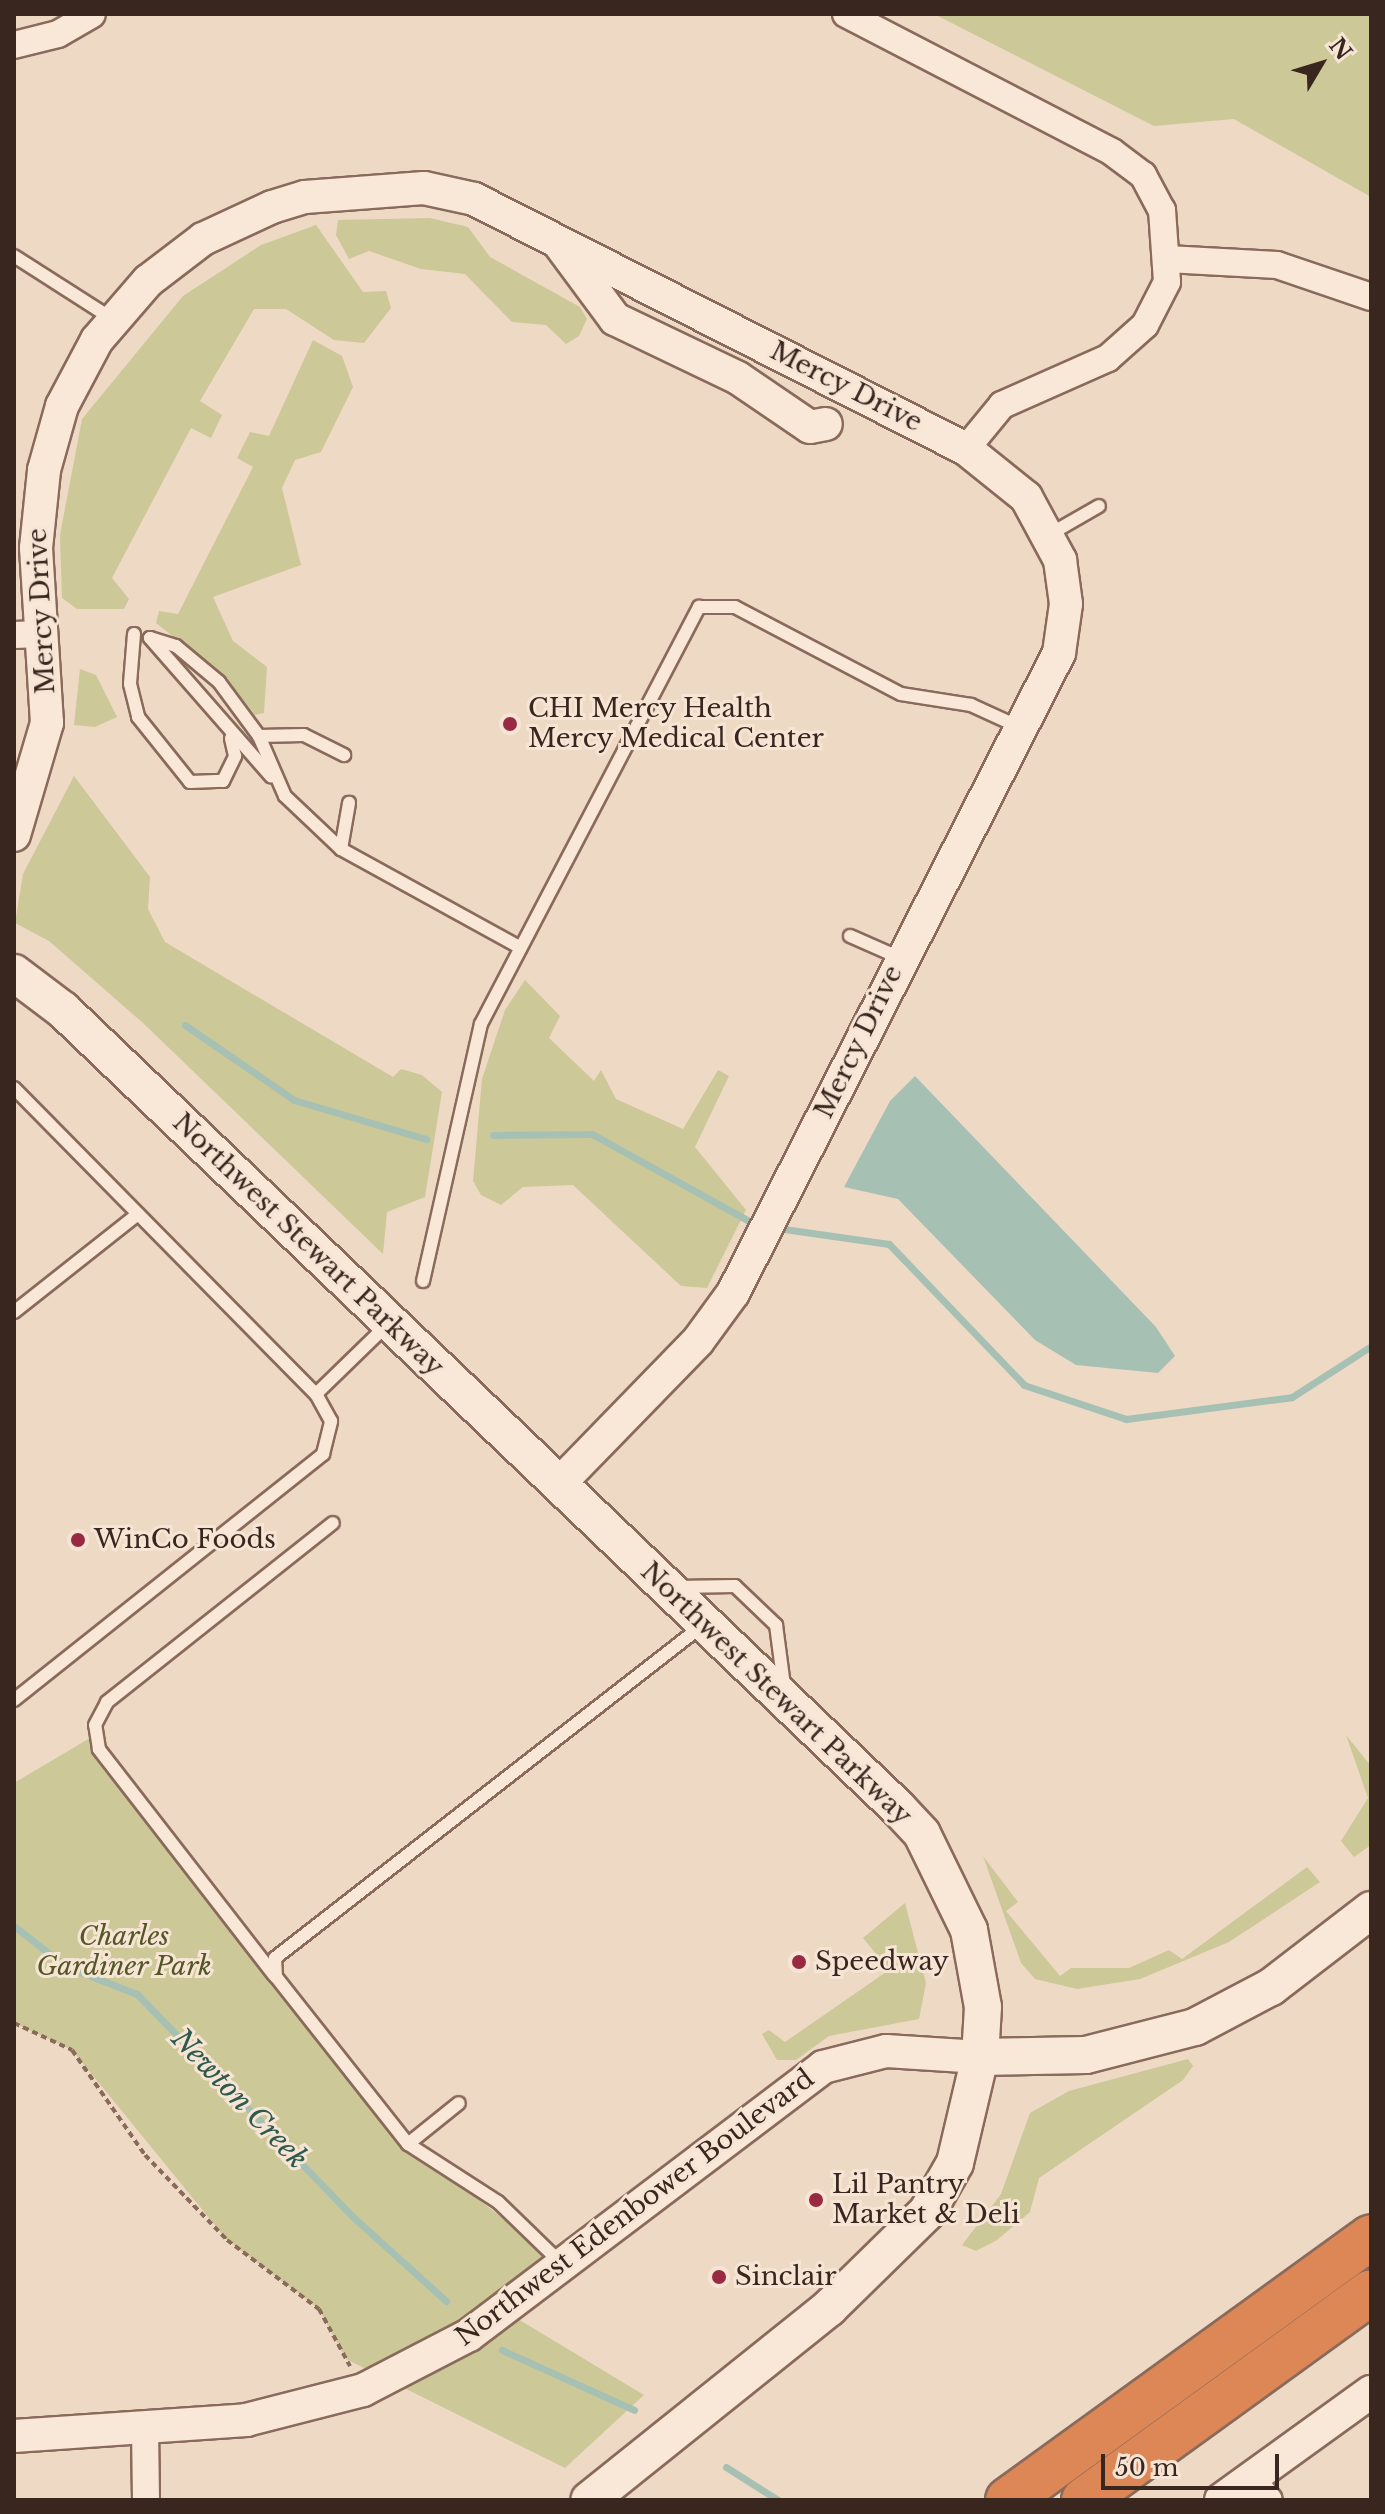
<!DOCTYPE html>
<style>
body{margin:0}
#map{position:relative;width:1385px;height:2514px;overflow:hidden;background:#eed9c5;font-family:"Libre Baskerville",serif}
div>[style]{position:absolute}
.green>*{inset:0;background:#cdc898}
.water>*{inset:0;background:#a6c1b4}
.stream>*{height:7px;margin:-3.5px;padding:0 3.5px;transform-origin:3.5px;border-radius:3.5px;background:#a6c1b4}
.path>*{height:4px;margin-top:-2px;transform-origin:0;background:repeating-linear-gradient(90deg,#896a5b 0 6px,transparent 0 10px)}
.roads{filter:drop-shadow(2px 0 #896a5b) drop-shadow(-2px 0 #896a5b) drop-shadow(0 2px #896a5b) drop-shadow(0 -2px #896a5b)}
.service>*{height:12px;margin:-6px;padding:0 6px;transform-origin:6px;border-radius:6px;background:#f9e8d8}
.minor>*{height:26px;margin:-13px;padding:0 13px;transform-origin:13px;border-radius:13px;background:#f9e8d8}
.tertiary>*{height:32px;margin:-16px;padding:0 16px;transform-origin:16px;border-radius:16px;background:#f9e8d8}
.secondary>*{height:36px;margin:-18px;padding:0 18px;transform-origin:18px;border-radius:18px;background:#f9e8d8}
.motorway>*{height:44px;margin:-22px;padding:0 22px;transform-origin:22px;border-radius:22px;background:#dd8656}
.dots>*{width:22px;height:22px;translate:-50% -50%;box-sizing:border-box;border:4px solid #f6e5d4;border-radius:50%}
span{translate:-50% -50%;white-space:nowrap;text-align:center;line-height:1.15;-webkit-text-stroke:6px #f6e5d4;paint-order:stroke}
.street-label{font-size:26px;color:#39261f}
.poi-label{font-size:26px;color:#39261f}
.left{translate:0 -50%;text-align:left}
.park-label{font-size:26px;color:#535625;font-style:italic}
.water-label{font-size:28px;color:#2e594d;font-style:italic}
.frame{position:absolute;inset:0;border:16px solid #39261f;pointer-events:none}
.north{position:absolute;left:1281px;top:24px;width:80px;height:80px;-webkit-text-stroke:6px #f6e5d4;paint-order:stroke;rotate:52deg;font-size:22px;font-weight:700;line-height:32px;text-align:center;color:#39261f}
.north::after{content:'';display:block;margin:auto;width:28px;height:36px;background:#39261f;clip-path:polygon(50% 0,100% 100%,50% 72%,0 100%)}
.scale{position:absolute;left:1101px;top:2454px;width:178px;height:36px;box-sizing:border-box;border:4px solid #39261f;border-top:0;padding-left:10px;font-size:24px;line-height:28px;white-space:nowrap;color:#39261f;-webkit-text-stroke:6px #f6e5d4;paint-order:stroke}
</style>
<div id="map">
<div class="green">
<div style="clip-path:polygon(934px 14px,1371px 14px,1371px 197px,1234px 119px,1154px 126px)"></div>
<div style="clip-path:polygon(430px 218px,468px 227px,490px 257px,580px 307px,587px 319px,579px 336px,566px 344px,546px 325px,512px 322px,465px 274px,421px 269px,369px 251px,349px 259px,336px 235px,338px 220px)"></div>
<div style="clip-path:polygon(316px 225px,363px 292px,386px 291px,391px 308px,364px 343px,334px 340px,286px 309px,254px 309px,200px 401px,222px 415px,211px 438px,191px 428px,112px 578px,129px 599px,124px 609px,77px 609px,62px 598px,60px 535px,82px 419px,183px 296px,261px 245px)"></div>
<div style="clip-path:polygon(313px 340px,342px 356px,353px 387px,321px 452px,295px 460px,282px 488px,301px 565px,213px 597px,233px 641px,267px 667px,264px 713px,255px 715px,225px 677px,156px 623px,159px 611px,178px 614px,253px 467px,237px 458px,250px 432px,269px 436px)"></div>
<div style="clip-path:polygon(80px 669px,96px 675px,117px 717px,95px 727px,74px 725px)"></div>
<div style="clip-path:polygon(74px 776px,150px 877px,148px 909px,165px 942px,393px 1077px,401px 1069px,422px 1075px,442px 1092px,425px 1197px,387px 1212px,383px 1254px,143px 1023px,49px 941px,15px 923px,23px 874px)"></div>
<div style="clip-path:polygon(525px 980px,560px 1016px,549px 1038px,594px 1081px,601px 1070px,616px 1099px,683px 1129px,718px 1070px,729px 1076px,695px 1147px,746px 1210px,707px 1288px,681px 1286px,573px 1185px,523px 1187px,501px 1205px,481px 1195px,473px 1181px,482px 1079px,505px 1010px)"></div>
<div style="clip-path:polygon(95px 1735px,421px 2155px,563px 2265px,503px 2310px,644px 2395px,565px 2468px,346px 2359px,319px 2309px,227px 2240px,72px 2050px,14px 2023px,14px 1783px)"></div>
<div style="clip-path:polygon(1346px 1735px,1371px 1766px,1371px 1845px,1354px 1857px,1341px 1841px,1368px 1798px)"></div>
<div style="clip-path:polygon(983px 1856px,1018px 1902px,1006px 1911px,1060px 1976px,1071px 1968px,1129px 1968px,1169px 1950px,1182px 1959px,1307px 1867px,1320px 1882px,1229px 1942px,1140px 1979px,1077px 1989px,1035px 1979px,1021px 1963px)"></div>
<div style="clip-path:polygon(905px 1903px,926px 1983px,919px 2019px,829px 2036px,796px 2060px,777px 2060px,762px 2034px,769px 2030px,785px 2042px,889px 1970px,863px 1938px)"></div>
<div style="clip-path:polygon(1188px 2059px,1193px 2066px,1183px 2080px,1039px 2178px,1030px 2212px,997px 2240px,976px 2251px,962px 2245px,1001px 2194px,1030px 2113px,1069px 2091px)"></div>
</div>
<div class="water">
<div style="clip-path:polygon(915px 1076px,1156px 1327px,1175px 1356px,1158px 1373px,1076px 1365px,1035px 1340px,898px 1199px,844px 1187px,890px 1101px)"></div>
</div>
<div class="stream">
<div style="left:185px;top:1025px;width:132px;rotate:34.5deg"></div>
<div style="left:294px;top:1100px;width:138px;rotate:16.5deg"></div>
<div style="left:493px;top:1135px;width:99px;rotate:-0.6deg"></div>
<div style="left:592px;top:1134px;width:188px;rotate:29deg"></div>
<div style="left:777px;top:1228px;width:113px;rotate:8.1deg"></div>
<div style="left:889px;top:1244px;width:195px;rotate:46.2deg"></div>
<div style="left:1024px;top:1385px;width:108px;rotate:18.4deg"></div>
<div style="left:1126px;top:1419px;width:167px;rotate:-7.5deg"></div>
<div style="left:1292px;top:1397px;width:94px;rotate:-32.8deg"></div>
<div style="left:14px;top:1926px;width:65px;rotate:38.1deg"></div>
<div style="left:65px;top:1966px;width:77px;rotate:21.3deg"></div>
<div style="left:137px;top:1994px;width:309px;rotate:45.9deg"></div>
<div style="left:352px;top:2216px;width:127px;rotate:42.1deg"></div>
<div style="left:502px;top:2350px;width:145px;rotate:24.4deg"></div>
<div style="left:726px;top:2467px;width:62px;rotate:32.4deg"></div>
</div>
<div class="path">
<div style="left:14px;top:2023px;width:64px;rotate:25deg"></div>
<div style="left:72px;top:2050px;width:128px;rotate:55.2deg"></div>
<div style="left:145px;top:2155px;width:118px;rotate:46deg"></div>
<div style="left:227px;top:2240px;width:115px;rotate:36.9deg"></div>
<div style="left:319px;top:2309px;width:65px;rotate:61.5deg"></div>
</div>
<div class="roads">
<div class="service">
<div style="left:14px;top:256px;width:119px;rotate:32.6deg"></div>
<div style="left:1052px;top:533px;width:54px;rotate:-29.9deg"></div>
<div style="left:134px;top:634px;width:50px;rotate:94.6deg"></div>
<div style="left:130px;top:684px;width:34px;rotate:76deg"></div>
<div style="left:138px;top:717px;width:83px;rotate:51.3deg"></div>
<div style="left:190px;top:782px;width:33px;rotate:-2deg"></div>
<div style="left:223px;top:781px;width:28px;rotate:-64deg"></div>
<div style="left:235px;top:756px;width:18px;rotate:-103deg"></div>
<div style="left:150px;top:638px;width:27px;rotate:17deg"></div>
<div style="left:176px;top:646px;width:56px;rotate:39.9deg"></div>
<div style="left:219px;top:682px;width:67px;rotate:53.5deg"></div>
<div style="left:259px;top:736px;width:65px;rotate:66.6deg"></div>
<div style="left:285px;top:796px;width:77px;rotate:43.4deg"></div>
<div style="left:341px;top:849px;width:205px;rotate:28.8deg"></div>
<div style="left:150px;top:638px;width:184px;rotate:48.8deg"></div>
<div style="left:259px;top:736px;width:45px;rotate:-1.3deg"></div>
<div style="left:304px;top:735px;width:45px;rotate:26.6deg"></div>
<div style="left:341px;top:849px;width:47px;rotate:-80.1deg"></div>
<div style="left:850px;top:936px;width:55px;rotate:23.7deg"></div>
<div style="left:14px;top:1088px;width:430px;rotate:45.4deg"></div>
<div style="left:423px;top:1281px;width:263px;rotate:-77.3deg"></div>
<div style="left:481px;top:1024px;width:471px;rotate:-62.4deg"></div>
<div style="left:699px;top:607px;width:36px"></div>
<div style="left:735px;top:607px;width:187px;rotate:27.7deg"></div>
<div style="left:901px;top:694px;width:71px;rotate:8.9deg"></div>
<div style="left:971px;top:705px;width:53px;rotate:24.6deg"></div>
<div style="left:14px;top:1312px;width:158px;rotate:-38.3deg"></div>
<div style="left:676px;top:1587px;width:59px;rotate:-1deg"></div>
<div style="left:735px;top:1586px;width:57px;rotate:43.6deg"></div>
<div style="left:776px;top:1625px;width:62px;rotate:82.5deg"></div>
<div style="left:14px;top:1700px;width:395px;rotate:-38.5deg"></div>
<div style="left:323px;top:1454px;width:34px;rotate:-76deg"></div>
<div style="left:331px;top:1421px;width:31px;rotate:-119deg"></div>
<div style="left:316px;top:1394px;width:99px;rotate:-44.2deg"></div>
<div style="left:274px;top:1975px;width:286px;rotate:-127.8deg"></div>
<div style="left:99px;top:1749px;width:24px;rotate:-99deg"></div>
<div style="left:95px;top:1725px;width:26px;rotate:-62deg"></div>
<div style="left:107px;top:1702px;width:288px;rotate:-38.4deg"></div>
<div style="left:408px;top:2144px;width:65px;rotate:-38.8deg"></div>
<div style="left:562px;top:2264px;width:89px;rotate:-135.9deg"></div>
<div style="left:498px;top:2202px;width:107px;rotate:-147.2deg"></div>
<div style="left:408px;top:2144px;width:213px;rotate:-128.3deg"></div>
<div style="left:276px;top:1977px;width:19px;rotate:-93deg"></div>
<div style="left:275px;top:1958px;width:542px;rotate:-37.88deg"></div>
</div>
<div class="minor">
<div style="left:846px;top:14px;width:300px;rotate:27.4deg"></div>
<div style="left:1112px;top:152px;width:39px;rotate:37deg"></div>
<div style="left:1143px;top:175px;width:40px;rotate:62deg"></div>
<div style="left:1162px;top:210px;width:72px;rotate:86deg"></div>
<div style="left:1167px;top:282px;width:48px;rotate:117.1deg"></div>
<div style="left:1145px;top:325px;width:50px;rotate:138.3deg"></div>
<div style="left:1108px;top:358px;width:116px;rotate:156.1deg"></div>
<div style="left:1002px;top:405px;width:57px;rotate:129.3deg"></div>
<div style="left:14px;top:45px;width:45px;rotate:-14deg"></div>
<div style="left:58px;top:34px;width:39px;rotate:-30deg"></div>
<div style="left:1167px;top:259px;width:110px;rotate:3.1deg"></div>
<div style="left:1277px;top:265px;width:99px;rotate:18.8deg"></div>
<div style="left:14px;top:635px;width:27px;rotate:-2deg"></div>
<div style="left:145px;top:2428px;width:72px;rotate:89.2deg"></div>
<div style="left:1251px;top:2478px;width:28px;rotate:51deg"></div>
</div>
<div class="tertiary">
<div style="left:561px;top:246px;width:91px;rotate:53.5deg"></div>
<div style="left:615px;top:319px;width:136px;rotate:25.6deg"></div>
<div style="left:738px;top:378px;width:87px;rotate:34.2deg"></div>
<div style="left:810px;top:427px;width:16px;rotate:-11deg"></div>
<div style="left:14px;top:835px;width:117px;rotate:-73.6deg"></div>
<div style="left:47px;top:723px;width:175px;rotate:-93.6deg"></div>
<div style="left:36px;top:548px;width:78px;rotate:-84.1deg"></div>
<div style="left:44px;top:470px;width:66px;rotate:-74.3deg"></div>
<div style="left:62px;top:406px;width:75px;rotate:-62.1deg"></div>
<div style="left:97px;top:340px;width:78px;rotate:-49.2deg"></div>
<div style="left:148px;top:281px;width:69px;rotate:-37.4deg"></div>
<div style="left:203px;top:239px;width:76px;rotate:-24.9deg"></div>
<div style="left:272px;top:207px;width:34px;rotate:-17deg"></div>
<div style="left:305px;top:197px;width:119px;rotate:-4.3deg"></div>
<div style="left:424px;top:188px;width:51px;rotate:12.4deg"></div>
<div style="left:474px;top:199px;width:552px;rotate:26.94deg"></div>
<div style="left:966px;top:449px;width:77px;rotate:38.7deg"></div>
<div style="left:1026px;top:497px;width:72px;rotate:61.6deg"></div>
<div style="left:1060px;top:560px;width:44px;rotate:82.2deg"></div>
<div style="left:1066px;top:604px;width:49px;rotate:98.1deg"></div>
<div style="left:1059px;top:653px;width:718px;rotate:116.99deg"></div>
<div style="left:733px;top:1293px;width:59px;rotate:126.1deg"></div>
<div style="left:698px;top:1341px;width:201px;rotate:134.2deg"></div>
<div style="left:14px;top:2436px;width:233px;rotate:-3.9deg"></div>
<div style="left:246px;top:2420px;width:121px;rotate:-14.4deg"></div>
<div style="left:363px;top:2390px;width:119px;rotate:-27.4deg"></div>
<div style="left:469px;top:2335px;width:444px;rotate:-37.1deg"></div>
<div style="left:823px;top:2067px;width:65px;rotate:-14.3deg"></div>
<div style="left:886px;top:2051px;width:94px;rotate:3.7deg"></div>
<div style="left:1221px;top:2500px;width:185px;rotate:-35.8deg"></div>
</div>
<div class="secondary">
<div style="left:14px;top:973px;width:61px;rotate:37.1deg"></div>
<div style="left:63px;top:1010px;width:1155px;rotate:43.7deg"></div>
<div style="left:898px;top:1808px;width:35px;rotate:47deg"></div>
<div style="left:922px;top:1834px;width:107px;rotate:63.9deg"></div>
<div style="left:969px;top:1930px;width:78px;rotate:79.7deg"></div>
<div style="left:983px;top:2007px;width:50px;rotate:93.4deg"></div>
<div style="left:980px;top:2057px;width:109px;rotate:103.3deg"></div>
<div style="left:955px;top:2163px;width:56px;rotate:119.7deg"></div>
<div style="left:927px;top:2212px;width:137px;rotate:135.6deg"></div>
<div style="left:829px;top:2308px;width:307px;rotate:141.3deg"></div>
<div style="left:980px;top:2057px;width:106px;rotate:-1.1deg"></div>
<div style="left:1086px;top:2055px;width:113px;rotate:-14.4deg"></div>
<div style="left:1195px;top:2027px;width:86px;rotate:-27.8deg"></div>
<div style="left:1271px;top:1987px;width:126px;rotate:-37.6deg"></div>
</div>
<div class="motorway">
<div style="left:1008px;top:2500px;width:448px;rotate:-35.9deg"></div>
<div style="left:1084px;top:2500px;width:354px;rotate:-35.9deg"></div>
</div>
</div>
<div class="dots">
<div style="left:510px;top:724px;background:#982b42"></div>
<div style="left:78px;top:1540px;background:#982b42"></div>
<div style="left:799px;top:1962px;background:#982b42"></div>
<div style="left:816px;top:2200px;background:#982b42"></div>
<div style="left:719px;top:2277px;background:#982b42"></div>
</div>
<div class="street-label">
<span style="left:846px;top:387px;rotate:27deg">Mercy Drive</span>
<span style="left:42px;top:611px;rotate:-93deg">Mercy Drive</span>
<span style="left:859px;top:1042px;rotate:-64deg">Mercy Drive</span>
<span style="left:308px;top:1245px;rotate:44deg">Northwest Stewart Parkway</span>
<span style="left:776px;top:1694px;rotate:44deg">Northwest Stewart Parkway</span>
<span style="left:635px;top:2208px;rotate:-37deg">Northwest Edenbower Boulevard</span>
</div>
<div class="poi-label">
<span class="left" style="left:528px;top:724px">CHI Mercy Health<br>Mercy Medical Center</span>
<span class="left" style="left:94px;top:1540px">WinCo Foods</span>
<span class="left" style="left:815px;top:1962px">Speedway</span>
<span class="left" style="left:832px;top:2200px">Lil Pantry<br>Market &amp; Deli</span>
<span class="left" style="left:735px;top:2277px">Sinclair</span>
</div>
<div class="park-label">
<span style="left:124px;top:1952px">Charles<br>Gardiner Park</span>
</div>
<div class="water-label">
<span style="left:239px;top:2099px;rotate:46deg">Newton Creek</span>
</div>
<div class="frame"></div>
<div class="north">N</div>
<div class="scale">50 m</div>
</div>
